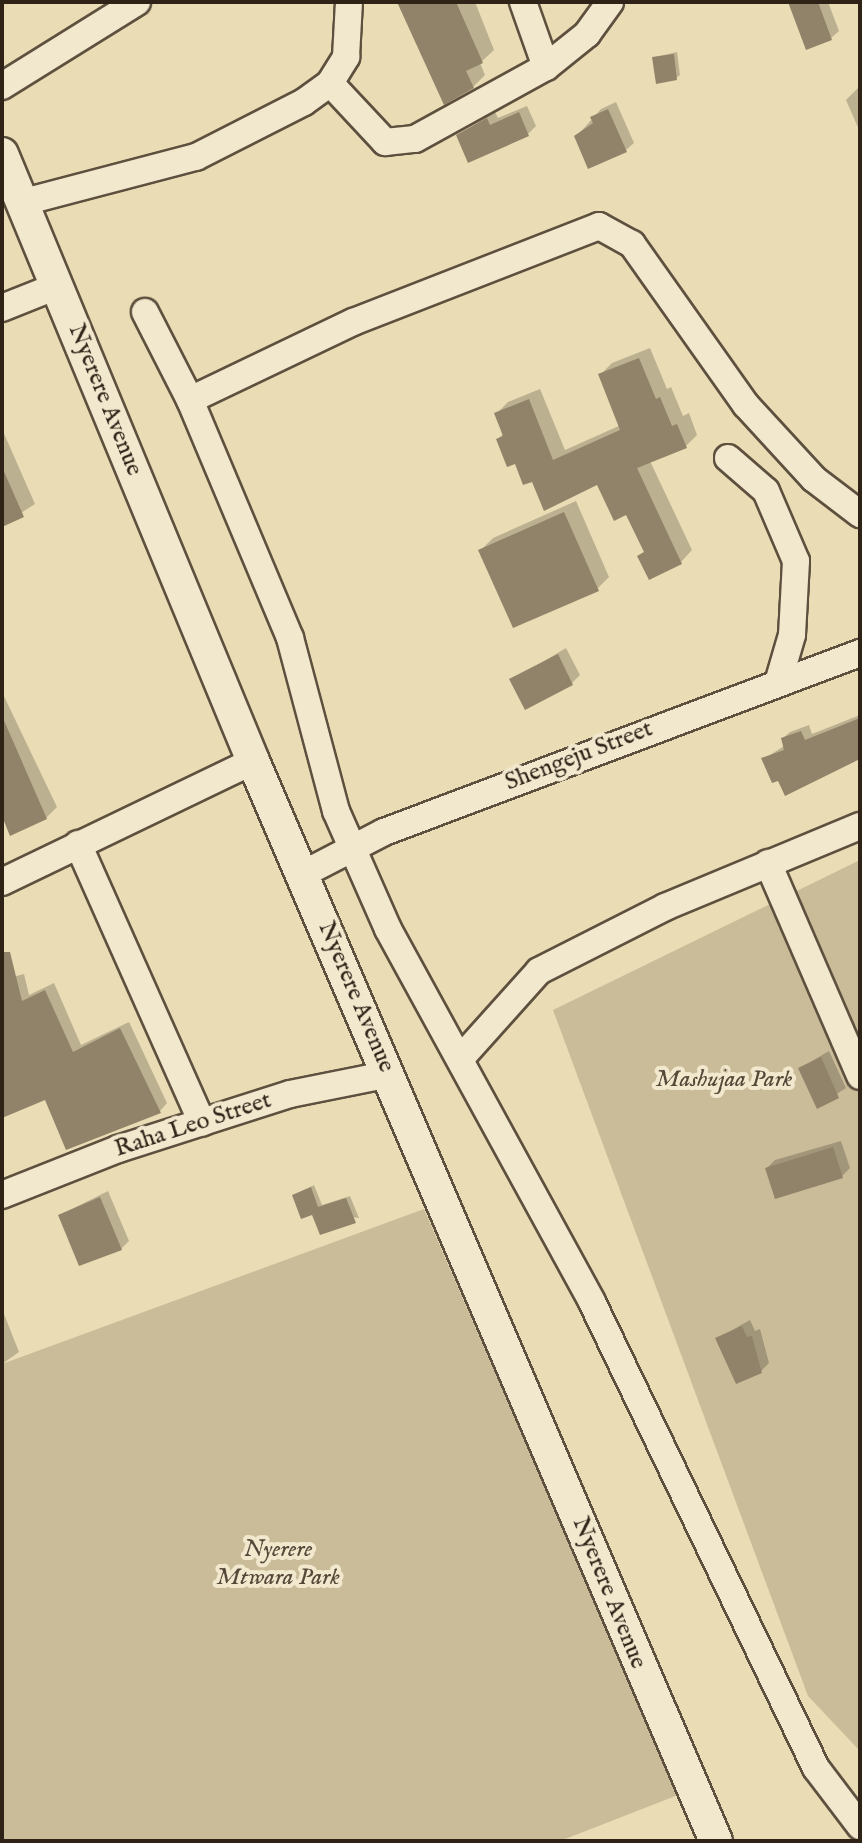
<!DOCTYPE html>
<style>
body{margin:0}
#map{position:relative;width:862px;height:1843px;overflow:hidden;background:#eadcb4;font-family:"IM FELL English",serif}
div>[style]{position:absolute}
.green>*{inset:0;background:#cabc99}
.shadow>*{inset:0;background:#0003}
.building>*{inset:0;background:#908369}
.roads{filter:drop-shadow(2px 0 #5e503e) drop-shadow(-2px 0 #5e503e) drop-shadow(0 2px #5e503e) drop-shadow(0 -2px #5e503e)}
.minor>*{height:26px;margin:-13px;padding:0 13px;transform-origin:13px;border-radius:13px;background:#f1e8ce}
.tertiary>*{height:32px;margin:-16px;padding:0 16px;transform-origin:16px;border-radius:16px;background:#f1e8ce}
span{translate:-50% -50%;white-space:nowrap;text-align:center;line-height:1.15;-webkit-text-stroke:8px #f1e8ce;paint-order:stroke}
.street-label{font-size:24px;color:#2f2217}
.park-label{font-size:24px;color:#564838;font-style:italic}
.frame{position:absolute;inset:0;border:4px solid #2f2217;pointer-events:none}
</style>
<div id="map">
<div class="green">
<div style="clip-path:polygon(860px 860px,860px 1751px,808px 1696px,553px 1010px)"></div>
<div style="clip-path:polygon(424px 1209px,678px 1795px,560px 1841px,2px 1841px,2px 1364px)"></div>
</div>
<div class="shadow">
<div style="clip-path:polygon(400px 2px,475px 2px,494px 50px,480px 63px,485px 75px,473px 87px)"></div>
<div style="clip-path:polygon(794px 2px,828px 2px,839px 31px,831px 38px)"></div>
<div style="clip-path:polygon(677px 52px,680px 75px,676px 78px,655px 57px)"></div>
<div style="clip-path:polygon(858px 88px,860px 88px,860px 132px,846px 100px)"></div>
<div style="clip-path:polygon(616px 102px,634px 143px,626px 150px,576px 137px,601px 109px)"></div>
<div style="clip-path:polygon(527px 106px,536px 126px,528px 134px,458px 135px,495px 112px,498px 118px)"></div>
<div style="clip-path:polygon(650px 348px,667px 389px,671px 387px,683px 416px,689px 413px,697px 435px,686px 446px,650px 461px,692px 550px,681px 562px,640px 556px,645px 551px,627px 512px,598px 482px,533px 479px,498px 439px,504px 433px,496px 414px,508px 402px,540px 389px,565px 450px,621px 425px,600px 375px,612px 363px)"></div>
<div style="clip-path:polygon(2px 429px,35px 504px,2px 525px)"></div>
<div style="clip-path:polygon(576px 501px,609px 577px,597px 589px,481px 550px,493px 538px)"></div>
<div style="clip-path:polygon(566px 648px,580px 675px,572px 683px,512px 680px)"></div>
<div style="clip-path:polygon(2px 692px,57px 807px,46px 818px,2px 810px)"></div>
<div style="clip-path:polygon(860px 715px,860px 759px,779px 778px,764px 759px,784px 746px,782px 739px,790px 732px,809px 725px,812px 734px)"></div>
<div style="clip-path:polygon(24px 974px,29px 995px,54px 983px,81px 1045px,129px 1022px,167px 1103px,160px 1111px,46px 1098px,2px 1116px,2px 980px)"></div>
<div style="clip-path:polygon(829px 1051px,846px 1088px,818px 1106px,800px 1068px)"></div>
<div style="clip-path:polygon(841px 1141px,850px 1168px,842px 1176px,767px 1168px,775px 1160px)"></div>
<div style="clip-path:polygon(314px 1185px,322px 1205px,350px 1196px,359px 1218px,313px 1212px,294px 1195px)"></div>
<div style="clip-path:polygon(108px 1191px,129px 1241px,121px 1249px,60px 1215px)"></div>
<div style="clip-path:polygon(2px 1309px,19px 1352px,2px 1364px)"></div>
<div style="clip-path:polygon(750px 1320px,755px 1331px,760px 1329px,769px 1363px,761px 1371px,718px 1338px)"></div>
</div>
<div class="building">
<div style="clip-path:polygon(397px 2px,456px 2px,483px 63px,466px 71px,474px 88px,444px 105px)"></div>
<div style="clip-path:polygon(788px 2px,818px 2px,832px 40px,806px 50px)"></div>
<div style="clip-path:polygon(674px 54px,677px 80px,656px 84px,652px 57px)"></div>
<div style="clip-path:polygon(608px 109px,627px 152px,588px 169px,574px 136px,593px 123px,590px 117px)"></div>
<div style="clip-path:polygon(519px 112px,529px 136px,468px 163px,456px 135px,487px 118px,490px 125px)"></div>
<div style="clip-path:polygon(639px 358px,656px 399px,660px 397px,672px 426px,677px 424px,687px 448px,637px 468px,682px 564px,649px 580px,637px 556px,644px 552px,626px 515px,614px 521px,597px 485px,544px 511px,532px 482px,523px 485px,515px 464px,507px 467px,496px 439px,503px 436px,494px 413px,529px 399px,553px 460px,620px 430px,598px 374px)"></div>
<div style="clip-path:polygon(2px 467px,24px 517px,2px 527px)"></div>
<div style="clip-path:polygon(564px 512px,599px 591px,513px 628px,478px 550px)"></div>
<div style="clip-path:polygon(558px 654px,573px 685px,525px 710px,509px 679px)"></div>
<div style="clip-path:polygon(2px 716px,47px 819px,10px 836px,2px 816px)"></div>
<div style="clip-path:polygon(860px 718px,860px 759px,785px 796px,778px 781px,772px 783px,761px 758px,784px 750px,781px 738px,801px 731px,805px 740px)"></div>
<div style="clip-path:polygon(2px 952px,10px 952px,22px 1001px,45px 990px,73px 1052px,120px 1028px,161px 1113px,66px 1150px,45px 1100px,2px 1118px)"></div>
<div style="clip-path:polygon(821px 1057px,839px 1098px,817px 1109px,798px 1068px)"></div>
<div style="clip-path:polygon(833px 1147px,843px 1178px,775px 1199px,765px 1168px)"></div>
<div style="clip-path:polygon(311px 1187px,318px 1207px,346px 1198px,356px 1223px,320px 1235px,312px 1215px,301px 1219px,292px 1195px)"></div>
<div style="clip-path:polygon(100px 1197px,122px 1250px,79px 1266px,58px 1215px)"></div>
<div style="clip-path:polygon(742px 1326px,747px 1337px,752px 1336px,762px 1373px,736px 1384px,715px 1338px)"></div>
</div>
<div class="roads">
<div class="minor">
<div style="left:523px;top:2px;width:69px;rotate:70.5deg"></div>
<div style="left:330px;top:83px;width:81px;rotate:47deg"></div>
<div style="left:385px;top:142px;width:30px;rotate:-6deg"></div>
<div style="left:415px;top:139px;width:149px;rotate:-28.8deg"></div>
<div style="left:546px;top:67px;width:53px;rotate:-38.8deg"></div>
<div style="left:587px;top:34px;width:39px;rotate:-54deg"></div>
<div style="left:2px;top:86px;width:159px;rotate:-31.9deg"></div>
<div style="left:24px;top:202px;width:178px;rotate:-14.7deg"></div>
<div style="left:196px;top:157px;width:121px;rotate:-27deg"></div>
<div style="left:304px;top:102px;width:32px;rotate:-36deg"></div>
<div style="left:330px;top:83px;width:31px;rotate:-58deg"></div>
<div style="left:346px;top:57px;width:55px;rotate:-86.9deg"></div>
<div style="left:2px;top:308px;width:59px;rotate:-21.8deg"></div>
<div style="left:145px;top:312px;width:99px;rotate:62.9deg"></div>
<div style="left:190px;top:400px;width:258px;rotate:67.2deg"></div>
<div style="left:290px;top:638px;width:179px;rotate:75.1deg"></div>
<div style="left:336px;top:811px;width:129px;rotate:66.2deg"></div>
<div style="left:388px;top:929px;width:425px;rotate:61.3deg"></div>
<div style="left:592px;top:1302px;width:517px;rotate:64.33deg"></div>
<div style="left:816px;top:1768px;width:73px;rotate:52.8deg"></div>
<div style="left:190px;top:400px;width:181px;rotate:-25.6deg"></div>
<div style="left:353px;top:322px;width:264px;rotate:-21.3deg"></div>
<div style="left:599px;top:226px;width:38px;rotate:29deg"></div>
<div style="left:632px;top:244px;width:197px;rotate:54.7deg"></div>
<div style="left:746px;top:405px;width:100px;rotate:47.4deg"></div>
<div style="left:814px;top:479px;width:58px;rotate:37.3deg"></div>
<div style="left:728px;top:458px;width:50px;rotate:41deg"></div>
<div style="left:766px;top:491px;width:76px;rotate:66.8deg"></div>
<div style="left:796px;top:561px;width:74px;rotate:93.1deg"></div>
<div style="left:792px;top:635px;width:50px;rotate:106.3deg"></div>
<div style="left:78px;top:844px;width:305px;rotate:66deg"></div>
<div style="left:768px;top:863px;width:232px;rotate:66.6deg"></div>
<div style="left:303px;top:874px;width:91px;rotate:-27.4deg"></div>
<div style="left:384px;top:832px;width:509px;rotate:-20.61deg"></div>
<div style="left:2px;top:882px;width:279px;rotate:-25.7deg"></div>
<div style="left:461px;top:1058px;width:117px;rotate:-48.1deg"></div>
<div style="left:539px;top:971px;width:141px;rotate:-26.9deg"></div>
<div style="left:665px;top:907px;width:211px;rotate:-22.6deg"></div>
<div style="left:2px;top:1195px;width:125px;rotate:-21.6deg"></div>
<div style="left:118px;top:1149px;width:181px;rotate:-17.7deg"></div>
<div style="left:290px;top:1094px;width:102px;rotate:-11.3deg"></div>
</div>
<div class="tertiary">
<div style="left:2px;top:154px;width:657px;rotate:67.53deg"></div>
<div style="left:253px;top:761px;width:1175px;rotate:66.8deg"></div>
</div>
</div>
<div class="street-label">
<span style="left:105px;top:400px;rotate:68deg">Nyerere Avenue</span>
<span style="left:579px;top:756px;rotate:-21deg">Shengeju Street</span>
<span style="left:356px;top:997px;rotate:67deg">Nyerere Avenue</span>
<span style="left:193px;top:1125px;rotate:-18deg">Raha Leo Street</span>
<span style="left:609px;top:1593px;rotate:68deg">Nyerere Avenue</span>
</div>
<div class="park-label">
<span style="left:724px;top:1080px">Mashujaa Park</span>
<span style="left:278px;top:1564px">Nyerere<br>Mtwara Park</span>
</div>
<div class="frame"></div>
</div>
